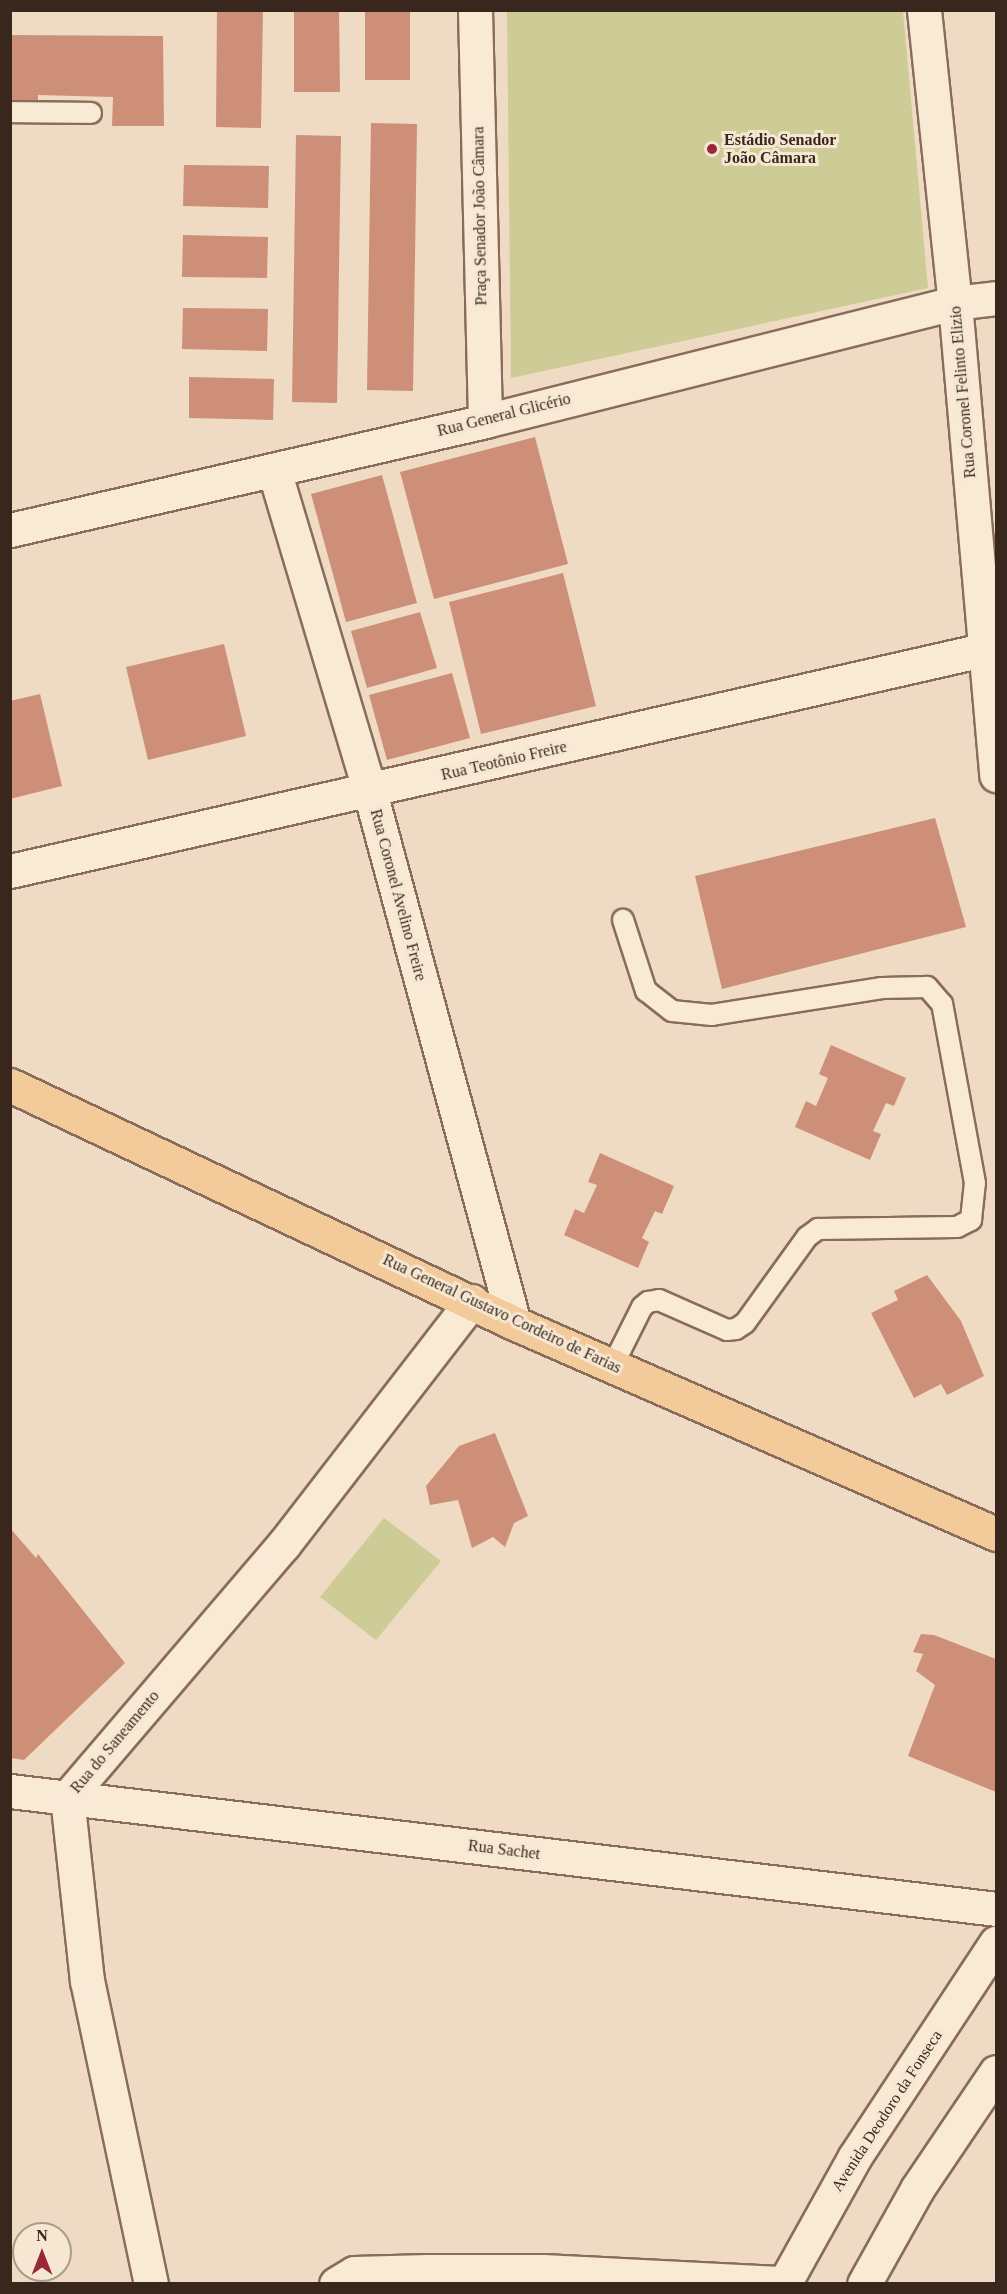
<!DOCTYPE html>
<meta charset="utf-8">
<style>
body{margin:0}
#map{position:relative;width:1007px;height:2294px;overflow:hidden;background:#efdbc3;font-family:"Times New Roman",serif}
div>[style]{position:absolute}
.green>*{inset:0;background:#cdcc96}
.building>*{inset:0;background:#ce8f78}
.roads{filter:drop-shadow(2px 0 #896c59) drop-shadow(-2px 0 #896c59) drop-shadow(0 2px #896c59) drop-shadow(0 -2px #896c59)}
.lane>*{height:20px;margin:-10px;padding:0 10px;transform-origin:10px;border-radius:10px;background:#f9ead6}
.street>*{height:33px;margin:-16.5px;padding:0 16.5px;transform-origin:16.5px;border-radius:16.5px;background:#f9ead6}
.secondary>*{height:33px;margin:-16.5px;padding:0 16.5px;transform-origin:16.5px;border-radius:16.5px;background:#f9ead6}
.primary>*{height:33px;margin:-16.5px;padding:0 16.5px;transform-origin:16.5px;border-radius:16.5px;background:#f3ca9a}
.dots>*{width:16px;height:16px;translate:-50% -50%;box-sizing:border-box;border:3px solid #f6e7d2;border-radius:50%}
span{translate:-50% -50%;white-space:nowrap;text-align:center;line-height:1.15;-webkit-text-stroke:6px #f6e7d2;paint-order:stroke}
.poi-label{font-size:16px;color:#39271e;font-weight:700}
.left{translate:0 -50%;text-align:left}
.street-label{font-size:16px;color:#39271e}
.frame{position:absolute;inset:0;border:12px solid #39271e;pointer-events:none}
.north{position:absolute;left:12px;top:2222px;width:60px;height:60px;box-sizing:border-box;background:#f6e7d2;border:2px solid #aa9a8a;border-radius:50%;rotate:0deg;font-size:16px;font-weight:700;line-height:24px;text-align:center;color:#39271e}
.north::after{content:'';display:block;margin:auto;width:21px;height:27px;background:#992839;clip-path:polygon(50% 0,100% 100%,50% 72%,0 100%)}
</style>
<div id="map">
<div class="green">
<div style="clip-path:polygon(507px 11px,903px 11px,928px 288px,511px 378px)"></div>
<div style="clip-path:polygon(384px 1518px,441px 1561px,376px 1640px,320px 1597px)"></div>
</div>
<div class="building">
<div style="clip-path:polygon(217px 10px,263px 10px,261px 128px,216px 127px)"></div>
<div style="clip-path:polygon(294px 10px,339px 10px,340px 92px,294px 92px)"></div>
<div style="clip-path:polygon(365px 10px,410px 10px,410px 80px,365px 80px)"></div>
<div style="clip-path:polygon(10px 35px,163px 36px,164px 126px,112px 126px,113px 97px,38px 95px,38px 106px,10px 106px)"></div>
<div style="clip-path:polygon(371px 123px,417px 124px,413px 391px,367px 390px)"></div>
<div style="clip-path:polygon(296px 135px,341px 136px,337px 403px,292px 402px)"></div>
<div style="clip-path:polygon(184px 165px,269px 166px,268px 208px,183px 206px)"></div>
<div style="clip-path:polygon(183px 235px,268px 237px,267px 278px,182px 277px)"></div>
<div style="clip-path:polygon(183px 308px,268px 309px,267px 351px,182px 349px)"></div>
<div style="clip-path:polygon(189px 377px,274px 379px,273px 420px,189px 418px)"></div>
<div style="clip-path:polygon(535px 437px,568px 564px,434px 599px,400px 472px)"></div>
<div style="clip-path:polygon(382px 475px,417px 603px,346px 622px,311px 494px)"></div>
<div style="clip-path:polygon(563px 573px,596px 706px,481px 734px,449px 602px)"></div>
<div style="clip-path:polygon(420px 612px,437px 668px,367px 688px,351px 631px)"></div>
<div style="clip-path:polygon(224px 644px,246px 736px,148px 760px,126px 667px)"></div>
<div style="clip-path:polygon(452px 673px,470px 738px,387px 760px,369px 695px)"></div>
<div style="clip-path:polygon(40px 694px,62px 786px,10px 799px,10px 701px)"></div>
<div style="clip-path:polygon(935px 818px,966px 927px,722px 989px,695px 876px)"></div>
<div style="clip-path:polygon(831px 1045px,906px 1078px,894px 1106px,886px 1103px,873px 1131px,881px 1134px,870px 1160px,795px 1127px,806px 1101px,816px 1106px,828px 1078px,819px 1074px)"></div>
<div style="clip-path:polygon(600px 1153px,674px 1186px,662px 1214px,655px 1211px,642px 1238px,649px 1242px,638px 1268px,564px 1235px,575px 1209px,584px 1213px,597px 1185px,588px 1182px)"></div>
<div style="clip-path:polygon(927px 1275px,961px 1321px,984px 1376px,947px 1395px,941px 1384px,914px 1398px,871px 1313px,898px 1300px,894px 1291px)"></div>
<div style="clip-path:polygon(495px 1433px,528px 1516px,514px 1523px,505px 1547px,493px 1537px,472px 1548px,458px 1500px,430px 1505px,426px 1486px,459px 1446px)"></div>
<div style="clip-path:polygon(10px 1528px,36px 1558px,38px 1554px,125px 1663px,24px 1760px,10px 1758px)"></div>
<div style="clip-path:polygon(921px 1634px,934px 1635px,996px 1659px,996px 1792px,908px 1756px,935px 1685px,916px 1671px,923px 1654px,913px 1652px)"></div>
</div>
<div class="roads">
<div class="lane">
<div style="left:10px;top:112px;width:81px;rotate:0.7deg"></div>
<div style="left:613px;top:1365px;width:65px;rotate:-63.4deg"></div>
<div style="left:642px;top:1307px;width:8px;rotate:-40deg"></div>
<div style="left:648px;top:1302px;width:11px;rotate:-10deg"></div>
<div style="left:659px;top:1300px;width:74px;rotate:23.8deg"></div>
<div style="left:727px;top:1330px;width:9px;rotate:-6deg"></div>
<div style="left:736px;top:1329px;width:11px;rotate:-34deg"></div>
<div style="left:745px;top:1323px;width:106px;rotate:-54.2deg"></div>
<div style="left:807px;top:1237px;width:14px;rotate:-36deg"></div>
<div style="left:818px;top:1229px;width:139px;rotate:-0.8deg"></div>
<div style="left:957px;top:1227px;width:16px;rotate:-27deg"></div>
<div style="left:971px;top:1220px;width:37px;rotate:-84deg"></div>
<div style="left:975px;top:1183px;width:182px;rotate:-100.4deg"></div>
<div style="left:942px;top:1004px;width:23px;rotate:-131deg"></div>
<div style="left:927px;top:987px;width:45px;rotate:178.7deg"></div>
<div style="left:882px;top:988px;width:172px;rotate:171deg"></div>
<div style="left:712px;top:1015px;width:40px;rotate:-174.3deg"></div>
<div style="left:672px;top:1011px;width:33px;rotate:-142deg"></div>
<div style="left:646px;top:991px;width:75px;rotate:-107.9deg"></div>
</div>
<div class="street">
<div style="left:475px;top:10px;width:411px;rotate:88.6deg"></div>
<div style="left:924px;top:10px;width:295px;rotate:84deg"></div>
<div style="left:955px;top:303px;width:474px;rotate:85deg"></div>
<div style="left:274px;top:470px;width:336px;rotate:73.4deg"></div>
<div style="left:370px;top:792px;width:550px;rotate:74.83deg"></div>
<div style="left:10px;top:530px;width:487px;rotate:-12.9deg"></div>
<div style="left:485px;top:421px;width:485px;rotate:-14.1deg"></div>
<div style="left:955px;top:303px;width:41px;rotate:-7deg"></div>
<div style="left:10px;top:871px;width:1011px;rotate:-12.8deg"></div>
<div style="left:10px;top:1791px;width:993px;rotate:6.82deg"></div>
<div style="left:151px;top:2284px;width:310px;rotate:-101.9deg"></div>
<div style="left:87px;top:1981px;width:184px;rotate:-96.2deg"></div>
<div style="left:67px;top:1798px;width:334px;rotate:-49.5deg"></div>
<div style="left:284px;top:1544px;width:307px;rotate:-52.3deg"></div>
<div style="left:336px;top:2284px;width:21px;rotate:-31deg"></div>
<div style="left:354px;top:2273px;width:74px;rotate:-1.5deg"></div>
<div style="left:428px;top:2271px;width:115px"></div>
<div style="left:543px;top:2271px;width:241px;rotate:2.9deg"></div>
</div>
<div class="secondary">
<div style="left:784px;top:2284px;width:144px;rotate:-60.9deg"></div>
<div style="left:854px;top:2158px;width:258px;rotate:-56.6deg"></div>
<div style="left:864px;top:2284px;width:109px;rotate:-60.8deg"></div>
<div style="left:917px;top:2189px;width:141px;rotate:-56deg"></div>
</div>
<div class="primary">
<div style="left:10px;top:1085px;width:557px;rotate:25.28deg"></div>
<div style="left:514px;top:1323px;width:526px;rotate:23.64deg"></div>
</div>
</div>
<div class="dots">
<div style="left:712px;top:149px;background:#992839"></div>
</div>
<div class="poi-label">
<span class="left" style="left:724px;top:149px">Estádio Senador<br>João Câmara</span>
</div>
<div class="street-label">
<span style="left:480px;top:216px;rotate:-91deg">Praça Senador João Câmara</span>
<span style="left:963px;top:392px;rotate:-95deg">Rua Coronel Felinto Elizio</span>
<span style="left:504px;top:415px;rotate:-14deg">Rua General Glicério</span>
<span style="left:504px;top:761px;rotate:-13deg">Rua Teotônio Freire</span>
<span style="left:398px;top:895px;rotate:75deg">Rua Coronel Avelino Freire</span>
<span style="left:502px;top:1314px;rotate:25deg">Rua General Gustavo Cordeiro de Farias</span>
<span style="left:115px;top:1742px;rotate:-50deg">Rua do Saneamento</span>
<span style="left:504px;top:1850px;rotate:7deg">Rua Sachet</span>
<span style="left:887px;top:2111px;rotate:-57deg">Avenida Deodoro da Fonseca</span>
</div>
<div class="frame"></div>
<div class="north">N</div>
</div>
